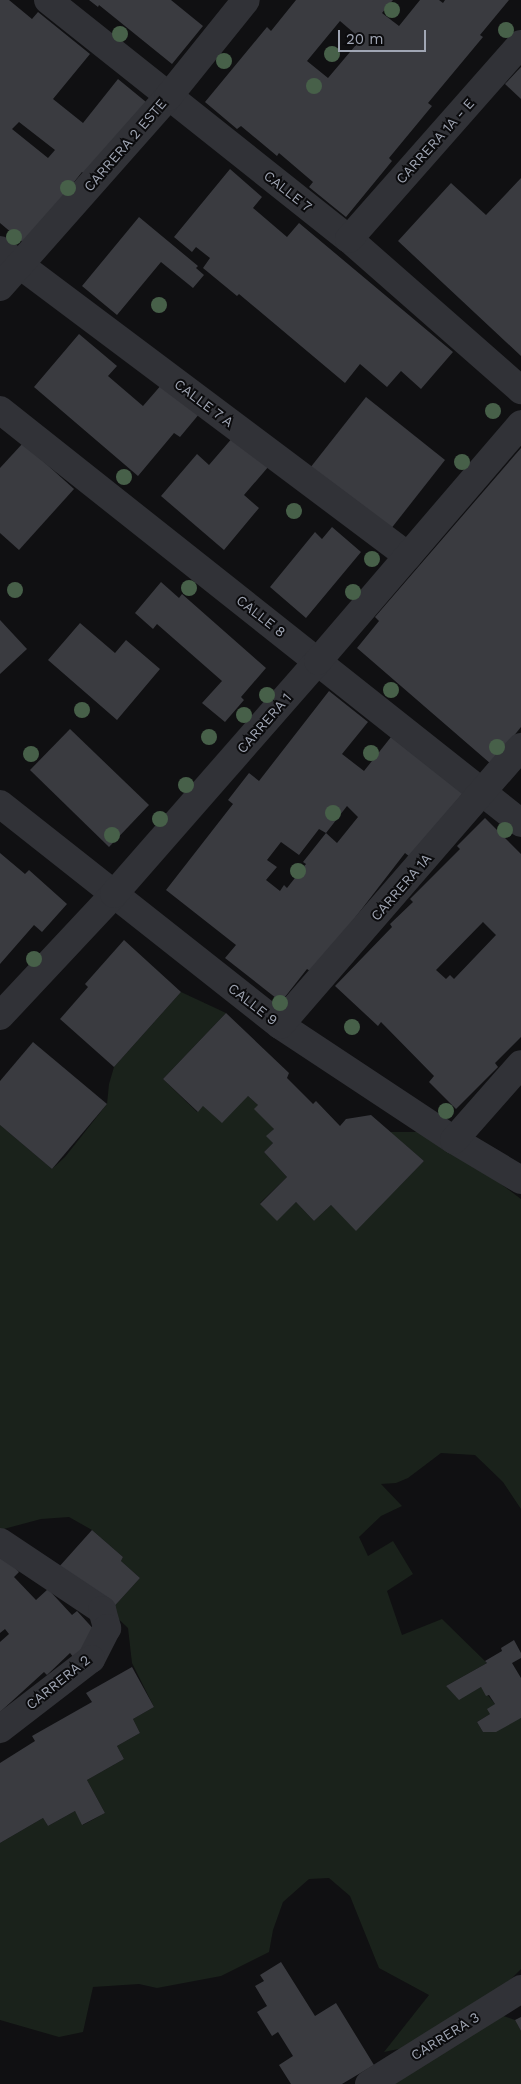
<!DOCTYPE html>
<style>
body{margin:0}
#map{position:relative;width:521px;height:2084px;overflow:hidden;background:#101012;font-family:"Work Sans",sans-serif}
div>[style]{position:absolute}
.green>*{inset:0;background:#1a221b}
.building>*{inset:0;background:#3a3b40}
.minor>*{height:28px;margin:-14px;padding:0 14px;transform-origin:14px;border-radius:14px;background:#313237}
.trees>*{width:16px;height:16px;margin:-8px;border-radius:50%;background:#476049}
span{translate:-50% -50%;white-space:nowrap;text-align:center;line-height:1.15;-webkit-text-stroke:4px #0b0b0d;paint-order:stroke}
.street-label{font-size:14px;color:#a0a6b4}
.scale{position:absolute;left:338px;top:30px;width:88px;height:22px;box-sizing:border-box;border:2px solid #a0a6b4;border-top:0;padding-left:6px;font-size:15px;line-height:18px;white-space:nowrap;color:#a0a6b4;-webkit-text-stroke:4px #0b0b0d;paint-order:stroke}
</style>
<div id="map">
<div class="green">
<div style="clip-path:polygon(181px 992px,226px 1013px,163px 1079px,197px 1112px,203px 1106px,248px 1096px,258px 1105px,274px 1129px,267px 1136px,273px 1143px,264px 1152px,287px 1177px,260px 1203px,277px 1220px,296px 1202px,314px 1221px,331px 1205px,356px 1230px,424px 1161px,390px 1132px,431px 1132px,521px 1199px,521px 1509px,503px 1482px,475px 1455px,441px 1453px,408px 1478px,396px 1483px,381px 1484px,402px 1506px,381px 1516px,359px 1537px,368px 1556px,393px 1541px,413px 1574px,387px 1591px,402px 1635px,442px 1619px,487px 1663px,446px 1686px,459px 1699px,481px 1687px,495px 1704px,490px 1714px,477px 1722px,483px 1732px,521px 1718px,521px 1969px,492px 1998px,422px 2044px,384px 2052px,429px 1995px,379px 1968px,350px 1896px,329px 1878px,309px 1879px,283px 1902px,273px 1930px,269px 1952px,221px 1976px,157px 1988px,139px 1984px,93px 1987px,83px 2032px,59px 2037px,0 2020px,0 1843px,43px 1818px,48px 1826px,75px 1811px,83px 1825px,105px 1813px,87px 1780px,124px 1759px,117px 1746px,140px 1733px,133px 1719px,154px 1707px,132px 1663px,128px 1628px,110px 1611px,140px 1578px,121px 1561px,123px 1557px,92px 1530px,69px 1517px,41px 1519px,0 1530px,0 1125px,52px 1169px,65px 1157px,107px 1104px,109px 1084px,114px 1067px)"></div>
<div style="clip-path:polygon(501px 2015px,515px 2020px,521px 2031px,521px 2084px,394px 2084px)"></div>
</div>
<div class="building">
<div style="clip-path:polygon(evenodd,0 0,9px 0,32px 19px,38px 12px,90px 54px,53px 99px,83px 123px,118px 79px,146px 102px,87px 176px,82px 172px,25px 244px,0 223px,0 0,19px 122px,55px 150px,48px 158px,12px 129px,19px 122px)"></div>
<div style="clip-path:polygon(89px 0,171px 0,203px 26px,172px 64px,99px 5px,98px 7px)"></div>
<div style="clip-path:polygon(evenodd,296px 0,393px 0,382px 13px,399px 26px,420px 0,439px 0,443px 3px,445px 0,509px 0,480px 35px,483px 37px,428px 103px,432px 106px,389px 158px,392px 161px,346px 217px,309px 187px,313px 182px,279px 153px,277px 156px,241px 126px,237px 129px,205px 102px,267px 27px,271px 31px,296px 0,340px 21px,361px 39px,328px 78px,307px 61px,340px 21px)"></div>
<div style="clip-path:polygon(521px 67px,521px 99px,505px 84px)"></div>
<div style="clip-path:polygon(230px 169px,262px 197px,253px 208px,287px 237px,299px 223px,453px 352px,421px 389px,401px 371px,387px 387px,360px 364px,345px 383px,239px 294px,237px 296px,203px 268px,210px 258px,196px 247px,192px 252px,174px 237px)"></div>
<div style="clip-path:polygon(521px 178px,521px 356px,398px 241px,451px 183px,486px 215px)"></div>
<div style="clip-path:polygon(139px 217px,198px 266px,196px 268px,204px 275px,193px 288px,161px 262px,117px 315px,82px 286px)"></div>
<div style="clip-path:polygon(79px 334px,117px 366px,108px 376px,143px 406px,169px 376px,205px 407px,180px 437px,174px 433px,138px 476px,34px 387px)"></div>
<div style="clip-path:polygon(366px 397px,445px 460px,390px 530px,310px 468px)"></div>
<div style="clip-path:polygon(240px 429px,275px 459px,244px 495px,259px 508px,224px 550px,161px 496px,197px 454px,209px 465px)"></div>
<div style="clip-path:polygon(23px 443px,74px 489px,19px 550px,0 533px,0 468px)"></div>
<div style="clip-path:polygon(521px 448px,521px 727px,491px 764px,357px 648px,379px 621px,375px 617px)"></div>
<div style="clip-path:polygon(332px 527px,361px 552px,306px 618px,270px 587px,315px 532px,322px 539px)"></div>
<div style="clip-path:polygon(161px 582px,179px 598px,182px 594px,266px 668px,241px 697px,244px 700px,225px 722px,202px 703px,222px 681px,157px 624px,153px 629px,135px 613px)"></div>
<div style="clip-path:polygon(0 620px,27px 649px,0 674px)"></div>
<div style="clip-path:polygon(80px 623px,115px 653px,126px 640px,160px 669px,117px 720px,48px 660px)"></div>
<div style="clip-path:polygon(evenodd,329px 691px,368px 722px,342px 754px,364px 771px,391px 737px,463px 793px,410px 857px,405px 853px,344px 932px,316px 975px,307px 969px,281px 1002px,225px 958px,236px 945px,166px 890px,233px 804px,228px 800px,249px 773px,259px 781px,329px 691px,347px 806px,358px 817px,337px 843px,326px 833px,303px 862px,306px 864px,287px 888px,284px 885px,280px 891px,266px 880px,277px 867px,267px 860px,281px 842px,299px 855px,319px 829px,326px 833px,347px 806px)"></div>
<div style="clip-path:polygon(70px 729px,149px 805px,109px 847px,30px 770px)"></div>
<div style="clip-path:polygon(evenodd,485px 818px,521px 854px,521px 1037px,495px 1063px,498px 1067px,456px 1109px,429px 1082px,434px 1076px,381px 1022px,378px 1026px,335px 986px,392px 927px,390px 924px,413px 902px,410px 899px,460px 849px,457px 846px,485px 818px,483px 922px,496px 935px,454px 979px,450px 975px,446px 979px,436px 970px,483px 922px)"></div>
<div style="clip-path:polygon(0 853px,25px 874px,29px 870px,67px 904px,42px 932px,34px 925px,0 964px)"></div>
<div style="clip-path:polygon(124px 940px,181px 992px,114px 1067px,60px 1019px,88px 987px,85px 984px)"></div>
<div style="clip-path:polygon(226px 1013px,289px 1073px,287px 1078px,313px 1104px,316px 1101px,340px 1126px,346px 1119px,371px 1115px,424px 1161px,356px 1231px,331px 1205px,314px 1221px,296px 1202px,277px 1221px,260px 1204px,287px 1177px,264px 1152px,273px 1143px,266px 1136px,274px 1129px,254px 1109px,258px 1105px,248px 1096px,222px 1123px,203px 1106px,198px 1112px,163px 1079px)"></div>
<div style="clip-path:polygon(33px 1042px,107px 1104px,52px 1169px,0 1125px,0 1081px)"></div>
<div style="clip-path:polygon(92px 1530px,123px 1557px,121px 1561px,140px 1578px,110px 1611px,58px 1568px)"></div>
<div style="clip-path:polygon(3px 1555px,19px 1572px,14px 1577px,36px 1600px,48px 1589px,72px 1615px,77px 1611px,99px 1635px,74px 1658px,70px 1653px,47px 1675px,44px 1672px,0 1712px,0 1642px,9px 1634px,5px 1629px,0 1633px,0 1557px)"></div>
<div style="clip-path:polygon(514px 1640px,521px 1653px,521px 1658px,512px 1663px,521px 1678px,521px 1718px,496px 1732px,483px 1732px,477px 1722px,490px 1714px,487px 1709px,495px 1704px,489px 1695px,486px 1696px,481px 1687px,459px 1700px,446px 1686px,487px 1663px,485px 1661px,502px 1651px,501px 1648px)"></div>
<div style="clip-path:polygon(132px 1667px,154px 1707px,133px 1719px,140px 1733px,117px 1746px,124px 1759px,87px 1780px,105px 1813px,82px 1825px,75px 1811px,48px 1826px,43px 1818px,0 1843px,0 1763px,35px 1741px,32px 1736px,92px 1702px,86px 1693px)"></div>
<div style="clip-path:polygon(281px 1962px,315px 2016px,336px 2003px,374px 2065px,342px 2084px,291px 2084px,279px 2065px,293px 2056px,278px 2032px,272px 2036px,257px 2012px,267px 2006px,255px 1986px,264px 1981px,260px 1975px)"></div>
<div style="clip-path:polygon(521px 2017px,521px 2031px,515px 2020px)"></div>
</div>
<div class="minor">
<div style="left:48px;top:0;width:384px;rotate:38.5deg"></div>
<div style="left:349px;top:239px;width:229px;rotate:41.3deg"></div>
<div style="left:349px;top:239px;width:260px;rotate:-48.6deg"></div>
<div style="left:0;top:250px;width:510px;rotate:36.87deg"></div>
<div style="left:0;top:287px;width:254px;rotate:-48.5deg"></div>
<div style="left:168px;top:97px;width:124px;rotate:-51.2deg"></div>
<div style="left:0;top:410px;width:665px;rotate:38.4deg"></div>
<div style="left:0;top:804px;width:357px;rotate:38.3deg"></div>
<div style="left:280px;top:1025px;width:209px;rotate:33.5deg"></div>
<div style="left:454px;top:1140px;width:78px;rotate:30.8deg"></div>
<div style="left:0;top:1016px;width:167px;rotate:-46.9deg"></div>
<div style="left:114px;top:894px;width:310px;rotate:-48.8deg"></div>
<div style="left:318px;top:661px;width:312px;rotate:-49.4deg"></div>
<div style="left:280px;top:1025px;width:368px;rotate:-49.1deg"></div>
<div style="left:454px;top:1140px;width:101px;rotate:-48.6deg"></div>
<div style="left:0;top:1542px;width:123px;rotate:33.7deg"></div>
<div style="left:102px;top:1610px;width:19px;rotate:74deg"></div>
<div style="left:107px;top:1628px;width:35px;rotate:117deg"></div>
<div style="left:91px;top:1659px;width:115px;rotate:142.4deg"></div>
<div style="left:369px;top:2084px;width:179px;rotate:-32deg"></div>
</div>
<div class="trees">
<div style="left:392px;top:10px"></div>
<div style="left:506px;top:30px"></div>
<div style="left:120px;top:34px"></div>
<div style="left:332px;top:54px"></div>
<div style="left:224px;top:61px"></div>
<div style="left:314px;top:86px"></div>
<div style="left:68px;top:188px"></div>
<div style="left:14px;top:237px"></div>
<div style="left:159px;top:305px"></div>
<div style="left:493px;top:411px"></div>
<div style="left:462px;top:462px"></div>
<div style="left:124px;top:477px"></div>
<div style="left:294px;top:511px"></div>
<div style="left:372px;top:559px"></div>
<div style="left:189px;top:588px"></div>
<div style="left:15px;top:590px"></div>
<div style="left:353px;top:592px"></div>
<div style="left:391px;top:690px"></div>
<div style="left:267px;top:695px"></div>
<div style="left:82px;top:710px"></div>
<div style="left:244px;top:715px"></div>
<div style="left:209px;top:737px"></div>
<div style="left:497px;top:747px"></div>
<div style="left:371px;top:753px"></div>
<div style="left:31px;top:754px"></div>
<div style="left:186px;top:785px"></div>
<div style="left:333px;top:813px"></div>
<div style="left:160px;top:819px"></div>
<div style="left:505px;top:830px"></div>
<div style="left:112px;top:835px"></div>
<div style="left:298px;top:871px"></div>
<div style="left:34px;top:959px"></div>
<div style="left:280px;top:1003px"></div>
<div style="left:352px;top:1027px"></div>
<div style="left:446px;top:1111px"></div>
</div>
<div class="street-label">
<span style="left:435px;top:141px;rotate:-48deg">CARRERA 1A - E</span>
<span style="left:125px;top:145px;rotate:-49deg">CARRERA 2 ESTE</span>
<span style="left:288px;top:191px;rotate:38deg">CALLE 7</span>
<span style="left:204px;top:403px;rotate:37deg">CALLE 7 A</span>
<span style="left:261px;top:616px;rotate:38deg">CALLE 8</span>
<span style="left:264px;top:723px;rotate:-49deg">CARRERA 1</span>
<span style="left:401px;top:887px;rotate:-49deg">CARRERA 1A</span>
<span style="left:253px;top:1004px;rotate:38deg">CALLE 9</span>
<span style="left:58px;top:1682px;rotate:-39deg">CARRERA 2</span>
<span style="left:445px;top:2036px;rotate:-32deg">CARRERA 3</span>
</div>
<div class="scale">20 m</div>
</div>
